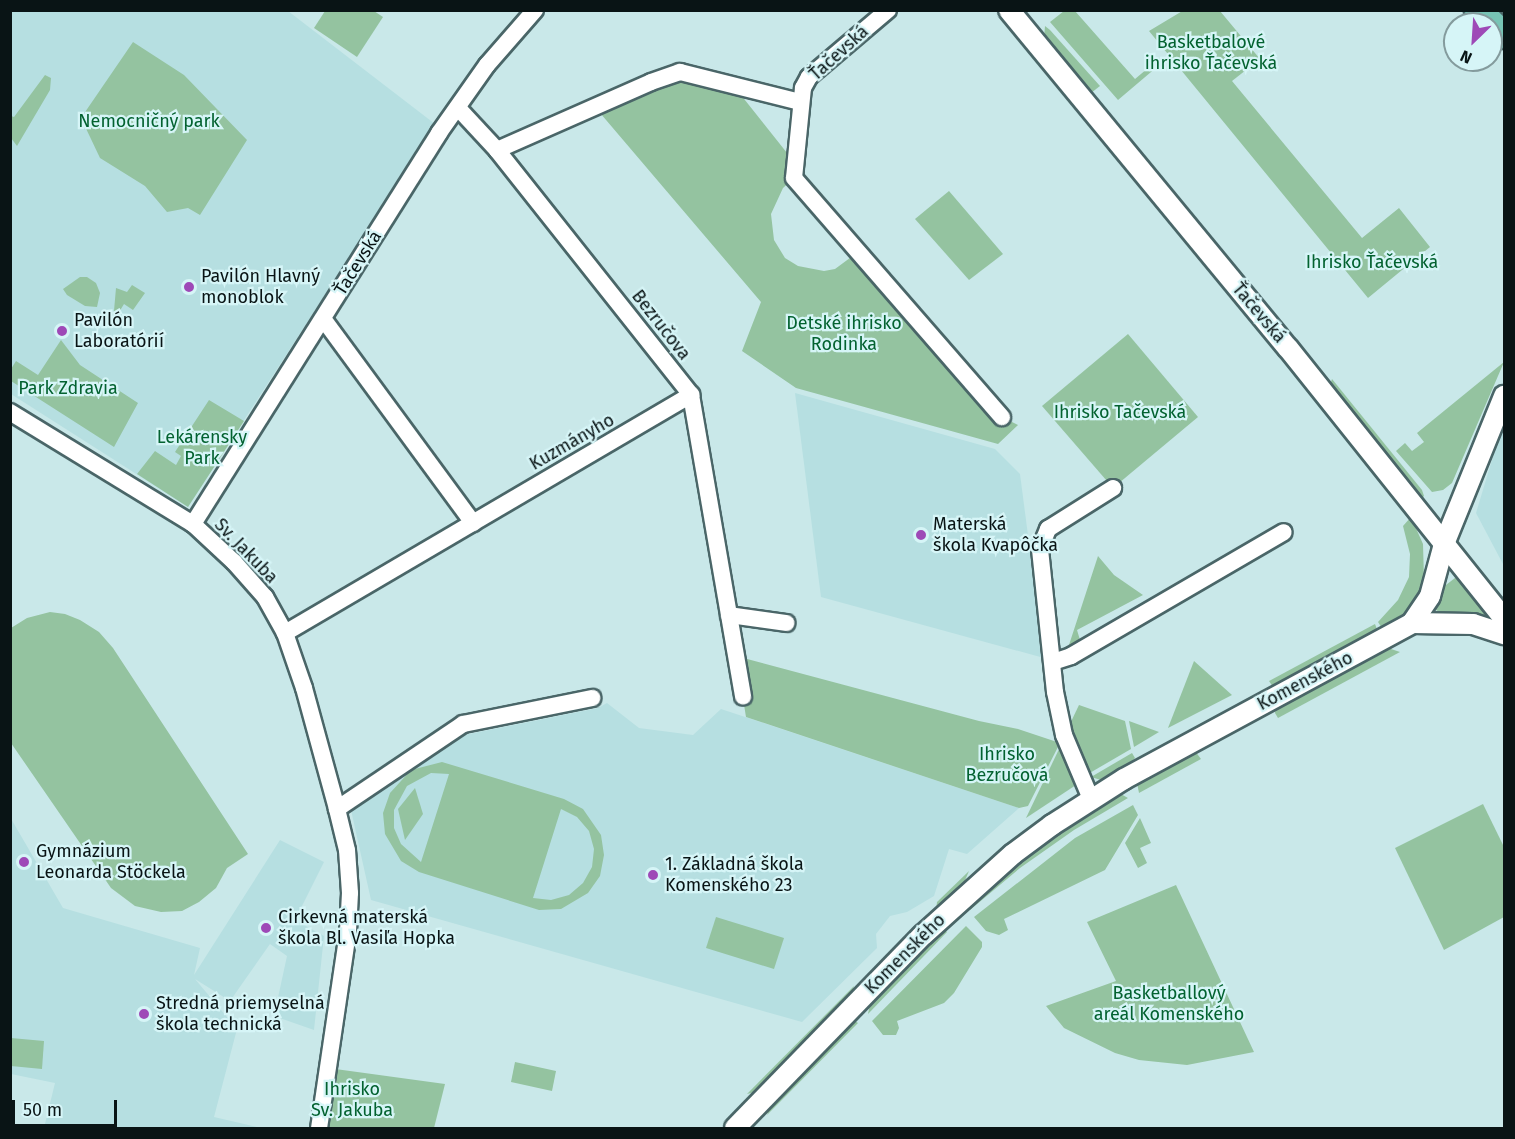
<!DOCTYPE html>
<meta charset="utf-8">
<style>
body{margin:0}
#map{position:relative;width:1515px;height:1139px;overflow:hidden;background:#c9e8e9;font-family:"Fira Sans",sans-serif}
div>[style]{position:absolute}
.built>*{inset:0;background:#b6dfe1}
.green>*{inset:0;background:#94c3a0}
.roads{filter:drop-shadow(2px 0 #4a6668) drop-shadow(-2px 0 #4a6668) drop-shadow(0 2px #4a6668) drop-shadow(0 -2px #4a6668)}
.minor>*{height:16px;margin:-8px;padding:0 8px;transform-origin:8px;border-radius:8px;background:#fff}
.tertiary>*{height:20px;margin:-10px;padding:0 10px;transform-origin:10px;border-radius:10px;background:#fff}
.primary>*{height:26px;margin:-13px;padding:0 13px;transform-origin:13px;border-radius:13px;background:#77c4b5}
.dots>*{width:16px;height:16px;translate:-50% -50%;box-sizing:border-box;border:3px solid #d6f5f7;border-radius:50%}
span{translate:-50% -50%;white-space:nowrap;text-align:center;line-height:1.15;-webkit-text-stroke:4.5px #d6f5f7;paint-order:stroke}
.park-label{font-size:18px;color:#036230}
.street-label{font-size:18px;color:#091415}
.poi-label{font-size:18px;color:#091415}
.left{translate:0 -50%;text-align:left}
.frame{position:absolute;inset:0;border:12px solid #091415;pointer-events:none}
.north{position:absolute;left:1443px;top:12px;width:60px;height:60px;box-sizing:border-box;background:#d6f5f7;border:2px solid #849b9d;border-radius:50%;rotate:205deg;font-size:16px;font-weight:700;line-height:24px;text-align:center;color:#091415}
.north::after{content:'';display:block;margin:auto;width:21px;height:27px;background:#9e49b7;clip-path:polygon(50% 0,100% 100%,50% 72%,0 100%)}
.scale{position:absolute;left:12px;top:1100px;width:105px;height:27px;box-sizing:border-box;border:3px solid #091415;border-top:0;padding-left:8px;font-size:18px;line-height:21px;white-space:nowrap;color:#091415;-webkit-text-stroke:4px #d6f5f7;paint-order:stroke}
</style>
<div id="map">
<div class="built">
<div style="clip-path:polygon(10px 11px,288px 11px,435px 124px,188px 507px,11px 394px)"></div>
<div style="clip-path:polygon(795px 393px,995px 449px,1020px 474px,1044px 658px,821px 597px)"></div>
<div style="clip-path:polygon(1504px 420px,1504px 566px,1476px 513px)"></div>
<div style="clip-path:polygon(607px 703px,639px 728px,693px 735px,721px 709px,1019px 808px,967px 854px,949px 849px,934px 896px,907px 912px,890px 916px,876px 934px,877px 948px,802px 1022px,371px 900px,351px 810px,454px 737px,598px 708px)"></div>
<div style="clip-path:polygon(10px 817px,63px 908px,200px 948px,194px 975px,280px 840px,324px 862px,295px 920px,324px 936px,314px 1030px,274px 1016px,287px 956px,270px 944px,230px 1001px,195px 979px,237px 1029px,214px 1117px,261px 1128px,44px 1128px,55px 1083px,11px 1074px)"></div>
</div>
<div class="green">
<div style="clip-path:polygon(1184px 10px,1220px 11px,1260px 59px,1232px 81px,1362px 238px,1399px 208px,1430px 247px,1368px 298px,1149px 31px)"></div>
<div style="clip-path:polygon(325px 11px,374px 11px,383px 17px,357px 57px,314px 28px)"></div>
<div style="clip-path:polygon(1064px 11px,1075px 11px,1135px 79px,1160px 58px,1164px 61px,1118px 100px,1050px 22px)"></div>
<div style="clip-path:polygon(1045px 26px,1050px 30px,1100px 86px,1091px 93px,1044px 38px)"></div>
<div style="clip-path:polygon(133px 42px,184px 75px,247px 140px,200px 215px,188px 208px,167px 212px,145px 186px,100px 158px,81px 118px)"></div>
<div style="clip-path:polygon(680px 72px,733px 85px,795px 163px,794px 178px,783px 188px,771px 214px,774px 240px,785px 258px,798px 266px,824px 271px,835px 269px,858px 252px,1002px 417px,1018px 425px,998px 444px,796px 388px,742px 351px,761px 302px,595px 107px)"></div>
<div style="clip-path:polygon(45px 75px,51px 78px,50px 90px,17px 146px,11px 138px,11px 116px,14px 117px)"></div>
<div style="clip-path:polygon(949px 191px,1003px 254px,969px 280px,915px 219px)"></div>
<div style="clip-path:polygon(80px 277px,87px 277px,96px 283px,100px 293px,97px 307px,85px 306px,67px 295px,63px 289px)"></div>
<div style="clip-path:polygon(132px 285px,145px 293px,133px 310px,124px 304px,113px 322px,116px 288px,127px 292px)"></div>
<div style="clip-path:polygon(1128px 334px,1198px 417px,1113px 488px,1042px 406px)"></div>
<div style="clip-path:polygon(61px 340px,80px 365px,138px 403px,114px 447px,11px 381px,11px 369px,16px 361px,38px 375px)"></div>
<div style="clip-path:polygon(1504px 362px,1452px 483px,1443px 490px,1432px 492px,1396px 451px,1405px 443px,1412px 451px,1424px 442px,1417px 433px)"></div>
<div style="clip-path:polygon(1332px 379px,1422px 490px,1424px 496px,1421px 499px,1333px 389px,1330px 385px)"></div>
<div style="clip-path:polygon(209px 400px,244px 421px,188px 507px,137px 474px,155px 451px,176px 465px,181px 456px,175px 452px)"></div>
<div style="clip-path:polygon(1411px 517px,1423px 544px,1424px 579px,1419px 595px,1405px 615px,1383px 630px,1378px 622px,1398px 600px,1409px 577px,1410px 554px,1403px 526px)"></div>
<div style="clip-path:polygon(1098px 556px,1114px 575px,1143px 595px,1077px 630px,1080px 640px,1068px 648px)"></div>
<div style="clip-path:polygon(1455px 578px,1459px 578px,1489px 613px,1485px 620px,1444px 615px,1436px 610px,1435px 606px,1442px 588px)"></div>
<div style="clip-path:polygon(50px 612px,65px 614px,80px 620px,99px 632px,113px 648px,248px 854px,227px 868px,216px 888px,199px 902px,182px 911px,161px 912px,135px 906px,111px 888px,11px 743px,11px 628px,27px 618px)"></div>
<div style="clip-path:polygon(1375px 624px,1378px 632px,1273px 687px,1269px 681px)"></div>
<div style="clip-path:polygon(1388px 648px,1400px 652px,1278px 718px,1275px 713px,1276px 708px)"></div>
<div style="clip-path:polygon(736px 656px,979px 721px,1018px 729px,1060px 743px,1028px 806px,1019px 808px,746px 717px)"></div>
<div style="clip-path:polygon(1194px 661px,1232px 695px,1168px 728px)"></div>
<div style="clip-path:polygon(1079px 705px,1125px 721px,1131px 749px,1088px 774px,1068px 728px)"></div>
<div style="clip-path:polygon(1129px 721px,1159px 732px,1134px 747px)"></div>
<div style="clip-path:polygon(1061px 745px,1076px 785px,1026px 818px)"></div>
<div style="clip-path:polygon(1195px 751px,1201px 759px,1139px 793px,1137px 783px,1141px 780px)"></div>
<div style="clip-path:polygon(1132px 753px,1135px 758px,1129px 765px,1101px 780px,1091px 777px)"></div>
<div style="clip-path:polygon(evenodd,442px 762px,564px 799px,583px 809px,601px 835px,604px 855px,600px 876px,588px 893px,561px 909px,539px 910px,419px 872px,401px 861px,385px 834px,383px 813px,390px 793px,411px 770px,442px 762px,431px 773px,449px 774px,421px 862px,401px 844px,394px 828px,394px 810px,407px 786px,431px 773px,442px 762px,561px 809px,577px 817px,589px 831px,594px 849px,592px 867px,583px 883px,569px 895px,551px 900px,533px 898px,561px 809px)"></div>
<div style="clip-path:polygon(415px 788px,423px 814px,405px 840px,398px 809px)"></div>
<div style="clip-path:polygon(1119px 793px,1128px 798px,1074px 830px,1020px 868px,970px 910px,970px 904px,1023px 858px)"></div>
<div style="clip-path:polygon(1483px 804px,1504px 847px,1504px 917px,1444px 950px,1395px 848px)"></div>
<div style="clip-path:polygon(1133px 805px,1138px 815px,1105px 870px,1004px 919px,1008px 930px,999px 935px,986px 931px,974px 917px,1075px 838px)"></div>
<div style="clip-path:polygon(1140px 818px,1151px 843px,1140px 848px,1147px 863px,1138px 868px,1125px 843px)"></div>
<div style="clip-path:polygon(969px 871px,963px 885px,936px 910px,937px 902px)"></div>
<div style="clip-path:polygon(1176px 885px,1254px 1052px,1187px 1065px,1139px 1060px,1115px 1053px,1064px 1028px,1046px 1006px,1116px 981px,1087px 922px)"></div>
<div style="clip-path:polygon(716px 917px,784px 938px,774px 969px,706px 948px)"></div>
<div style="clip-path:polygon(966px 926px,982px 942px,982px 947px,954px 993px,944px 1003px,897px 1021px,899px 1028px,896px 1035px,883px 1035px,872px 1021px)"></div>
<div style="clip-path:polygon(943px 928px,947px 932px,868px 1014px,870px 1004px)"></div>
<div style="clip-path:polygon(854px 986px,850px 999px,755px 1092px,747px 1094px)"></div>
<div style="clip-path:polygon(855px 1021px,858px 1023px,767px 1115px,771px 1105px)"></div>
<div style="clip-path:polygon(11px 1038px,44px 1041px,42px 1069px,11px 1066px)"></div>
<div style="clip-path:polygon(515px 1062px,556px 1071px,552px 1091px,511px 1082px)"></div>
<div style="clip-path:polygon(328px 1068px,445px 1084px,434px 1128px,319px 1128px)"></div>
</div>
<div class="roads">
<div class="minor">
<div style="left:888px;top:10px;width:104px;rotate:139.7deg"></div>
<div style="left:809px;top:77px;width:13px;rotate:119deg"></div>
<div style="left:803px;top:88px;width:90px;rotate:95.7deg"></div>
<div style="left:794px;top:178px;width:317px;rotate:49deg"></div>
<div style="left:458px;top:108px;width:57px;rotate:47.1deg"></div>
<div style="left:497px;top:150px;width:313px;rotate:51.6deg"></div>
<div style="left:691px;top:395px;width:306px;rotate:80.2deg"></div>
<div style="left:497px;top:150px;width:168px;rotate:-23.8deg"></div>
<div style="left:651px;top:82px;width:31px;rotate:-19deg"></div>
<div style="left:680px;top:72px;width:124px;rotate:14deg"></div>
<div style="left:324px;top:320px;width:252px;rotate:53.7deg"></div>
<div style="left:10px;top:412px;width:215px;rotate:31.5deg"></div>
<div style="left:193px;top:524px;width:56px;rotate:42.8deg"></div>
<div style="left:234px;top:562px;width:47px;rotate:48.5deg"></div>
<div style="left:265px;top:597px;width:41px;rotate:60.9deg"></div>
<div style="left:285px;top:633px;width:58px;rotate:70.9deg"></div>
<div style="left:304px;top:688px;width:125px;rotate:74.7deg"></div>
<div style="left:337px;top:809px;width:42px;rotate:76.3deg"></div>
<div style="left:347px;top:850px;width:43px;rotate:86deg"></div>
<div style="left:350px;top:893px;width:39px;rotate:93deg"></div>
<div style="left:348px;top:932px;width:198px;rotate:98.4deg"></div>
<div style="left:193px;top:524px;width:462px;rotate:-57.8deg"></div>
<div style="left:439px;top:133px;width:83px;rotate:-54.8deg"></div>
<div style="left:487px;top:65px;width:73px;rotate:-48.9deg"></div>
<div style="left:729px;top:615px;width:58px;rotate:8deg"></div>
<div style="left:285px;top:633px;width:471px;rotate:-30.4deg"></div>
<div style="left:1053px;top:662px;width:19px;rotate:-18deg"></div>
<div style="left:1071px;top:656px;width:246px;rotate:-30.2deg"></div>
<div style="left:1091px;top:799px;width:69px;rotate:-112.9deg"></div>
<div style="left:1064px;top:735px;width:44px;rotate:-101.8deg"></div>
<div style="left:1055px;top:692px;width:144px;rotate:-96deg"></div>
<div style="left:1040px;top:549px;width:22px;rotate:-68deg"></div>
<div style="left:1048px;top:529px;width:77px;rotate:-32.2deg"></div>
<div style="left:337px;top:809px;width:152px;rotate:-34deg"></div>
<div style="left:463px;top:724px;width:132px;rotate:-11.4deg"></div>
</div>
<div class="tertiary">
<div style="left:1009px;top:10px;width:438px;rotate:50.5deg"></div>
<div style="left:1288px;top:348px;width:347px;rotate:51.4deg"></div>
<div style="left:1412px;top:623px;width:61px;rotate:0.9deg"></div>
<div style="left:1473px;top:624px;width:33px;rotate:18deg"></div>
<div style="left:735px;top:1128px;width:269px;rotate:-45.8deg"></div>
<div style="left:923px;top:935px;width:121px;rotate:-42deg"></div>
<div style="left:1013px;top:854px;width:49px;rotate:-36.6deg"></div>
<div style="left:1052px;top:825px;width:85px;rotate:-32.6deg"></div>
<div style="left:1124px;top:779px;width:328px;rotate:-28.4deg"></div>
<div style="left:1412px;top:623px;width:32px;rotate:-56deg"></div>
<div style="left:1430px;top:596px;width:54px;rotate:-74.9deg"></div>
<div style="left:1444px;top:544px;width:160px;rotate:-67.9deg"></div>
</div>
<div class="primary">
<div style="left:1478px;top:10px;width:36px;rotate:44deg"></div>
</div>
</div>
<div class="dots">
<div style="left:189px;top:287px;background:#9e49b7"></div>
<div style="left:62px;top:331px;background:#9e49b7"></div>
<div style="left:921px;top:535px;background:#9e49b7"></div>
<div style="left:24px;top:862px;background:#9e49b7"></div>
<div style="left:653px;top:875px;background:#9e49b7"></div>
<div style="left:266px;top:928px;background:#9e49b7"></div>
<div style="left:144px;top:1014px;background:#9e49b7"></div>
</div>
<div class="park-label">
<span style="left:1211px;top:53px">Basketbalové<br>ihrisko Ťačevská</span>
<span style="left:149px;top:121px">Nemocničný park</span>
<span style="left:1372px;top:262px">Ihrisko Ťačevská</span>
<span style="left:844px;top:334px">Detské ihrisko<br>Rodinka</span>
<span style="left:68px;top:388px">Park Zdravia</span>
<span style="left:1120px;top:412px">Ihrisko Tačevská</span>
<span style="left:202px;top:448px">Lekárensky<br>Park</span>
<span style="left:1007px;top:765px">Ihrisko<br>Bezručová</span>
<span style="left:1169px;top:1004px">Basketballový<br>areál Komenského</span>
<span style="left:352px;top:1100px">Ihrisko<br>Sv. Jakuba</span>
</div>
<div class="street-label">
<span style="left:839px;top:53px;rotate:-42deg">Ťačevská</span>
<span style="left:358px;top:263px;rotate:-58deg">Ťačevská</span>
<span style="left:1259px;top:313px;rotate:50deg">Ťačevská</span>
<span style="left:661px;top:325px;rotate:52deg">Bezručova</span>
<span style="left:572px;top:442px;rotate:-30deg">Kuzmányho</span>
<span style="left:246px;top:551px;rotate:46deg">Sv. Jakuba</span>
<span style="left:1305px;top:681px;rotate:-28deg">Komenského</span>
<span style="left:905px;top:954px;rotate:-45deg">Komenského</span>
</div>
<div class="poi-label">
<span class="left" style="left:201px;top:287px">Pavilón Hlavný<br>monoblok</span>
<span class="left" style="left:74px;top:331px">Pavilón<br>Laboratórií</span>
<span class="left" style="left:933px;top:535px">Materská<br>škola Kvapôčka</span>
<span class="left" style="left:36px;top:862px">Gymnázium<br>Leonarda Stöckela</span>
<span class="left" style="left:665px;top:875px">1. Základná škola<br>Komenského 23</span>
<span class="left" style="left:278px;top:928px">Cirkevná materská<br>škola Bl. Vasiľa Hopka</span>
<span class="left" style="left:156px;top:1014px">Stredná priemyselná<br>škola technická</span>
</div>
<div class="frame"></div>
<div class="north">N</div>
<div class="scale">50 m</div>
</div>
